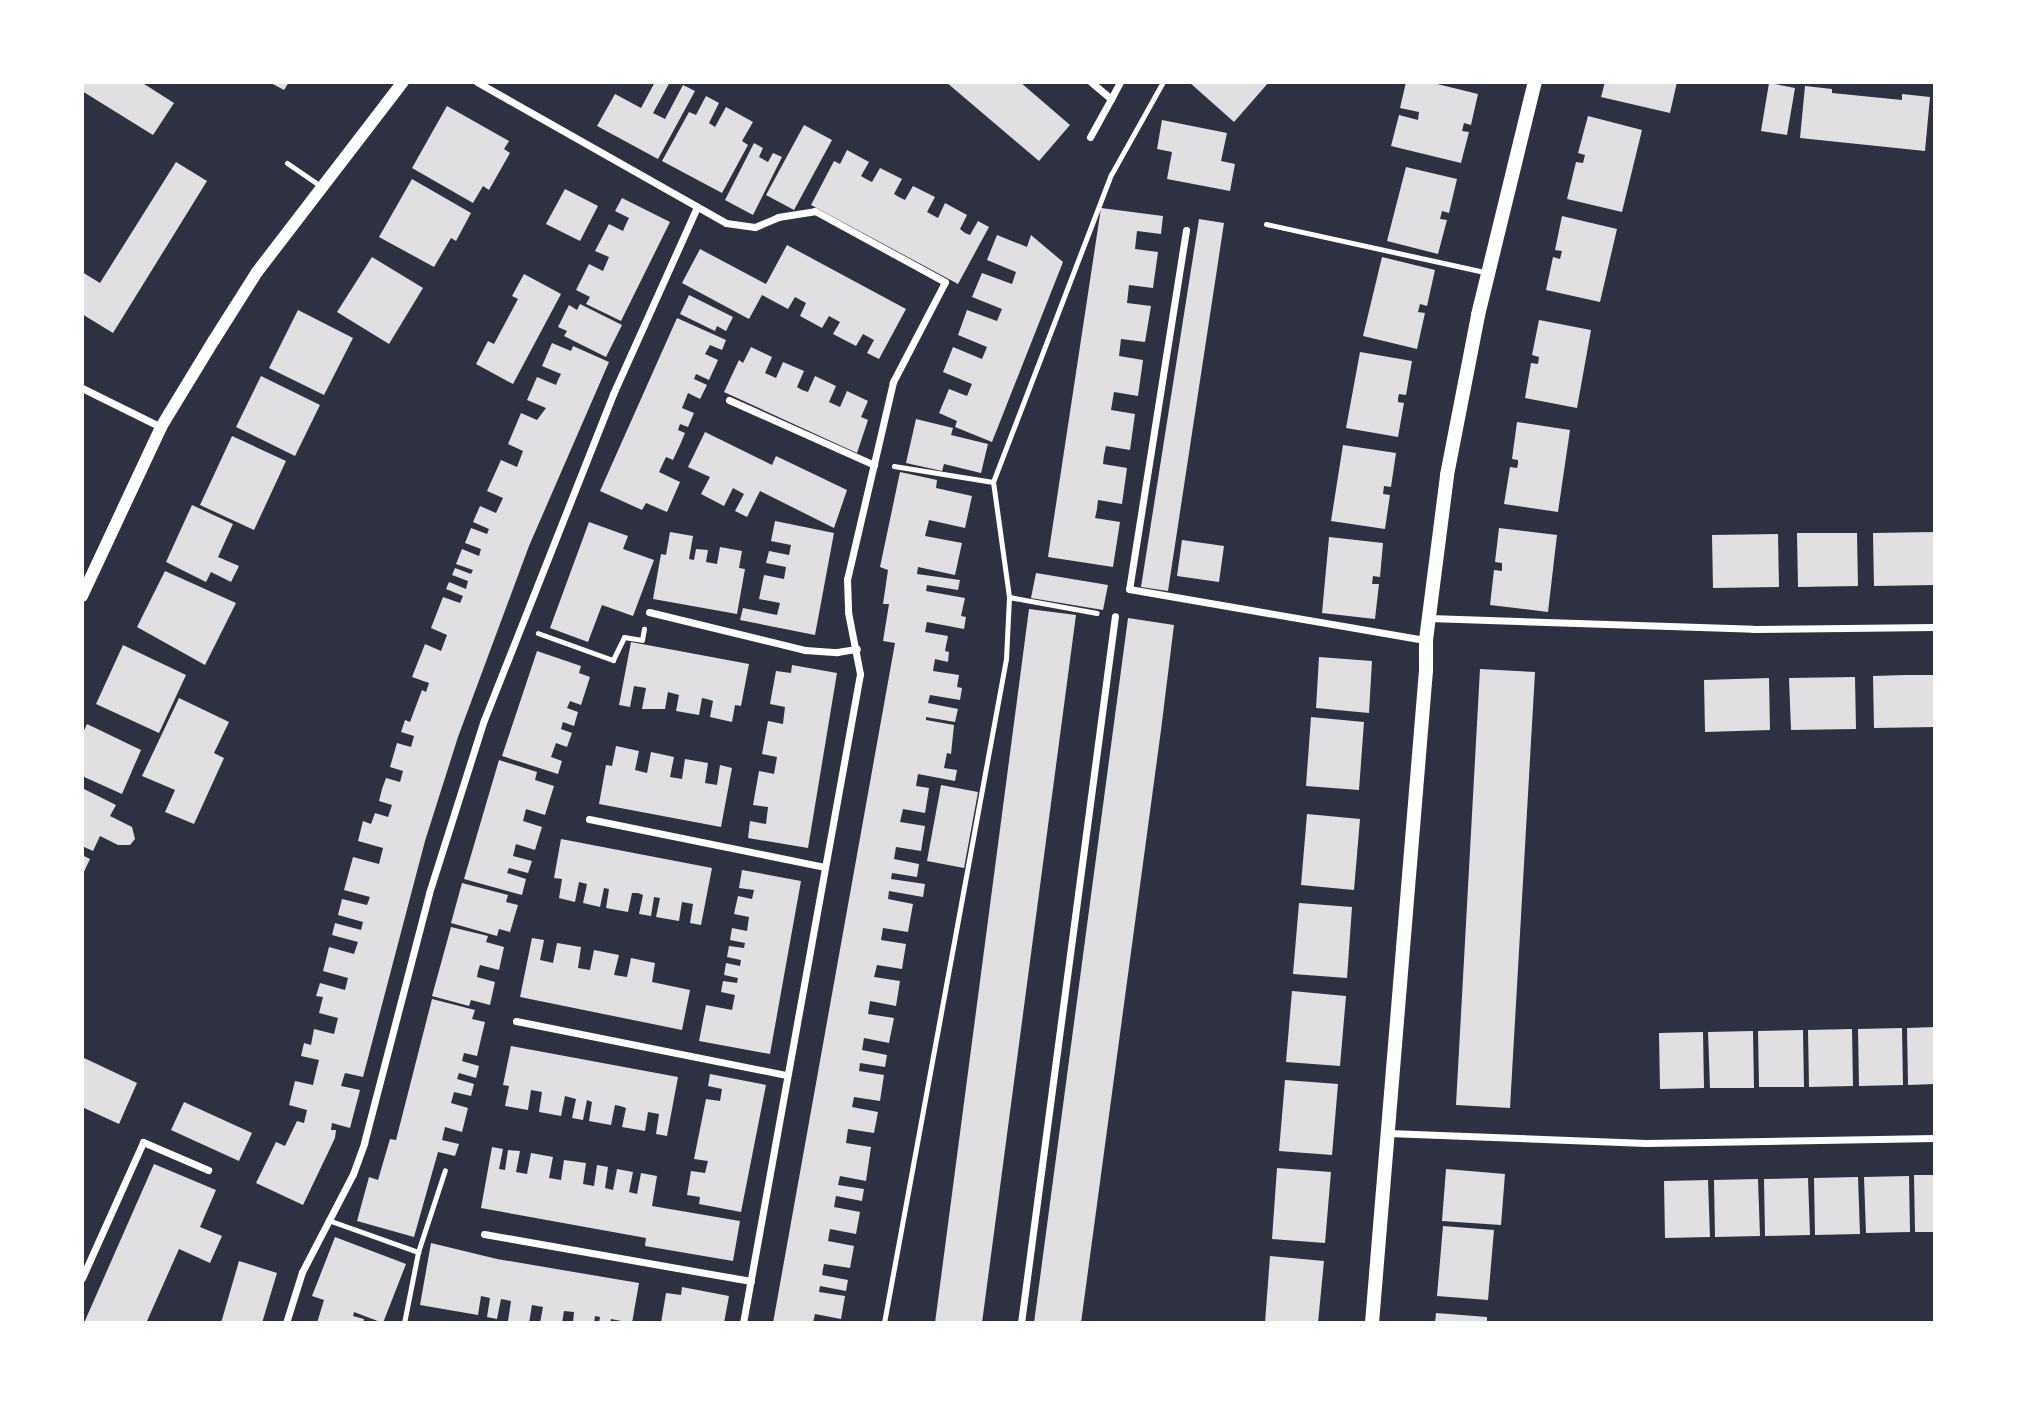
<!DOCTYPE html>
<style>
body{margin:0}
#map{position:relative;width:2017px;height:1405px;overflow:hidden;background:#2d3142;font-family:"Golos Text",sans-serif}
div>[style]{position:absolute}
.building>*{inset:0;background:#e0e0e3}
.path>*{height:4.5px;margin:-2.25px;padding:0 2.25px;transform-origin:2.25px;border-radius:2.25px;background:#fff}
.service>*{height:5px;margin:-2.5px;padding:0 2.5px;transform-origin:2.5px;border-radius:2.5px;background:#fff}
.minor>*{height:7px;margin:-3.5px;padding:0 3.5px;transform-origin:3.5px;border-radius:3.5px;background:#fff}
.tertiary>*{height:12px;margin:-6px;padding:0 6px;transform-origin:6px;border-radius:6px;background:#fff}
.secondary>*{height:14px;margin:-7px;padding:0 7px;transform-origin:7px;border-radius:7px;background:#fff}
span{translate:-50% -50%;white-space:nowrap;text-align:center;line-height:1.15;-webkit-text-stroke:7px #fff;paint-order:stroke}
.frame{position:absolute;inset:0;border:84px solid #fff;pointer-events:none}
</style>
<div id="map">
<div class="building">
<div style="clip-path:polygon(82px 82px,141px 82px,174px 103px,153px 135px,82px 91px)"></div>
<div style="clip-path:polygon(269px 82px,289px 82px,284px 90px)"></div>
<div style="clip-path:polygon(655px 82px,670px 82px,653px 113px,665px 119px,683px 85px,695px 91px,658px 159px,597px 126px,615px 94px,641px 108px)"></div>
<div style="clip-path:polygon(946px 82px,1020px 82px,1070px 125px,1039px 161px)"></div>
<div style="clip-path:polygon(1189px 82px,1269px 82px,1234px 122px)"></div>
<div style="clip-path:polygon(1406px 82px,1429px 82px,1478px 94px,1471px 125px,1464px 123px,1462px 131px,1469px 132px,1461px 163px,1391px 146px,1399px 115px,1418px 120px,1419px 112px,1400px 108px)"></div>
<div style="clip-path:polygon(1605px 82px,1677px 82px,1670px 113px,1601px 97px)"></div>
<div style="clip-path:polygon(1769px 83px,1795px 88px,1787px 135px,1761px 131px)"></div>
<div style="clip-path:polygon(1805px 86px,1832px 89px,1832px 93px,1902px 100px,1902px 94px,1930px 97px,1925px 151px,1800px 138px)"></div>
<div style="clip-path:polygon(706px 96px,719px 103px,709px 123px,715px 127px,726px 107px,753px 122px,742px 141px,748px 145px,722px 193px,662px 161px,689px 112px,696px 115px)"></div>
<div style="clip-path:polygon(447px 106px,509px 141px,504px 149px,510px 153px,489px 190px,483px 186px,473px 203px,412px 168px)"></div>
<div style="clip-path:polygon(1588px 116px,1642px 130px,1622px 212px,1567px 199px,1576px 162px,1583px 163px,1585px 155px,1578px 153px)"></div>
<div style="clip-path:polygon(1162px 120px,1227px 133px,1221px 161px,1235px 164px,1230px 191px,1167px 179px,1172px 152px,1157px 149px)"></div>
<div style="clip-path:polygon(804px 125px,832px 140px,794px 210px,766px 195px)"></div>
<div style="clip-path:polygon(754px 143px,763px 148px,759px 157px,768px 162px,773px 153px,782px 157px,753px 215px,725px 200px)"></div>
<div style="clip-path:polygon(847px 150px,869px 162px,861px 176px,866px 179px,872px 182px,880px 168px,902px 179px,894px 194px,899px 197px,905px 200px,913px 186px,935px 197px,927px 212px,938px 218px,945px 203px,967px 215px,960px 229px,965px 233px,970px 235px,978px 221px,989px 227px,958px 284px,811px 205px,834px 161px,840px 164px)"></div>
<div style="clip-path:polygon(176px 162px,207px 181px,113px 333px,82px 314px,82px 272px,100px 283px)"></div>
<div style="clip-path:polygon(1406px 167px,1457px 179px,1449px 213px,1442px 211px,1440px 219px,1447px 220px,1438px 254px,1387px 241px)"></div>
<div style="clip-path:polygon(412px 179px,471px 213px,456px 241px,451px 238px,434px 267px,379px 237px)"></div>
<div style="clip-path:polygon(565px 189px,598px 206px,580px 241px,546px 224px)"></div>
<div style="clip-path:polygon(622px 198px,670px 222px,621px 321px,586px 304px,590px 297px,576px 290px,589px 264px,603px 271px,609px 257px,595px 251px,609px 224px,623px 231px,626px 224px,629px 218px,615px 211px)"></div>
<div style="clip-path:polygon(1101px 208px,1163px 216px,1161px 234px,1137px 231px,1135px 249px,1158px 252px,1153px 288px,1129px 285px,1127px 303px,1151px 306px,1145px 342px,1121px 339px,1119px 356px,1143px 360px,1138px 396px,1114px 392px,1111px 410px,1135px 414px,1130px 450px,1106px 446px,1104px 455px,1103px 464px,1127px 468px,1122px 504px,1098px 500px,1097px 509px,1095px 518px,1120px 522px,1113px 567px,1048px 557px)"></div>
<div style="clip-path:polygon(1562px 216px,1617px 229px,1600px 302px,1546px 290px,1553px 257px,1560px 259px,1562px 251px,1555px 250px)"></div>
<div style="clip-path:polygon(1199px 219px,1224px 223px,1168px 591px,1141px 587px)"></div>
<div style="clip-path:polygon(997px 235px,1027px 247px,1031px 235px,1063px 262px,992px 442px,955px 427px,957px 421px,939px 413px,949px 389px,967px 396px,972px 384px,943px 372px,953px 347px,982px 359px,987px 347px,958px 335px,967px 310px,997px 321px,1002px 309px,972px 297px,982px 273px,1012px 284px,1016px 272px,987px 260px)"></div>
<div style="clip-path:polygon(787px 245px,906px 309px,879px 359px,867px 353px,874px 340px,863px 334px,856px 346px,833px 334px,840px 322px,829px 316px,822px 328px,800px 316px,806px 303px,795px 297px,788px 309px,762px 295px,749px 319px,682px 283px,700px 249px,766px 284px)"></div>
<div style="clip-path:polygon(372px 257px,423px 288px,389px 344px,337px 312px)"></div>
<div style="clip-path:polygon(1382px 257px,1435px 270px,1427px 306px,1420px 304px,1418px 312px,1425px 313px,1417px 349px,1363px 336px)"></div>
<div style="clip-path:polygon(524px 274px,561px 294px,513px 384px,476px 364px,488px 341px,494px 344px,518px 299px,512px 296px)"></div>
<div style="clip-path:polygon(689px 295px,733px 317px,726px 331px,717px 326px,715px 331px,680px 314px)"></div>
<div style="clip-path:polygon(580px 304px,622px 325px,606px 357px,564px 336px,567px 331px,558px 327px,569px 305px,577px 310px)"></div>
<div style="clip-path:polygon(298px 310px,353px 338px,324px 395px,269px 368px)"></div>
<div style="clip-path:polygon(677px 318px,726px 340px,722px 350px,710px 345px,705px 354px,718px 360px,709px 380px,696px 374px,694px 379px,707px 385px,700px 399px,688px 393px,682px 408px,694px 413px,688px 427px,680px 424px,678px 430px,685px 433px,680px 445px,673px 460px,666px 457px,659px 472px,680px 482px,667px 512px,646px 503px,642px 510px,600px 491px)"></div>
<div style="clip-path:polygon(1539px 320px,1591px 330px,1577px 408px,1525px 398px,1531px 363px,1538px 364px,1539px 357px,1532px 355px)"></div>
<div style="clip-path:polygon(552px 343px,571px 351px,573px 346px,609px 362px,529px 546px,458px 737px,425px 841px,363px 1077px,345px 1073px,341px 1086px,360px 1090px,350px 1128px,332px 1123px,331px 1130px,336px 1130px,335px 1138px,303px 1205px,256px 1183px,276px 1142px,285px 1146px,297px 1121px,304px 1123px,307px 1110px,289px 1105px,295px 1081px,313px 1085px,316px 1072px,319px 1060px,301px 1056px,304px 1043px,311px 1045px,314px 1029px,334px 1034px,338px 1018px,319px 1013px,323px 997px,316px 996px,320px 983px,345px 990px,348px 978px,323px 971px,329px 947px,354px 954px,358px 942px,332px 935px,335px 923px,361px 930px,363px 922px,338px 915px,342px 899px,367px 905px,370px 897px,344px 890px,353px 857px,379px 864px,383px 848px,358px 841px,363px 821px,371px 824px,375px 813px,388px 817px,392px 805px,379px 801px,382px 789px,386px 778px,400px 782px,403px 771px,390px 767px,397px 743px,411px 747px,414px 736px,401px 732px,405px 720px,410px 722px,422px 690px,426px 692px,429px 683px,412px 677px,425px 644px,441px 651px,447px 635px,431px 628px,443px 597px,460px 603px,463px 596px,446px 589px,449px 582px,466px 589px,468px 581px,452px 575px,455px 568px,471px 574px,473px 570px,456px 564px,462px 549px,479px 556px,481px 549px,465px 543px,471px 528px,487px 534px,489px 529px,473px 522px,480px 506px,496px 513px,503px 498px,487px 491px,501px 460px,517px 467px,523px 451px,508px 444px,521px 413px,537px 420px,546px 408px,527px 400px,537px 377px,556px 385px,558px 380px,561px 374px,542px 366px)"></div>
<div style="clip-path:polygon(751px 347px,772px 357px,765px 373px,776px 378px,783px 362px,804px 371px,797px 387px,802px 390px,808px 392px,815px 376px,836px 386px,829px 402px,840px 407px,847px 391px,868px 401px,861px 417px,868px 420px,857px 453px,724px 392px,739px 360px,743px 363px)"></div>
<div style="clip-path:polygon(1360px 352px,1412px 361px,1406px 395px,1399px 394px,1398px 398px,1398px 402px,1404px 403px,1398px 437px,1346px 428px)"></div>
<div style="clip-path:polygon(261px 376px,320px 405px,295px 456px,236px 427px)"></div>
<div style="clip-path:polygon(916px 419px,953px 428px,951px 435px,988px 444px,981px 473px,944px 464px,942px 471px,906px 463px)"></div>
<div style="clip-path:polygon(1517px 422px,1570px 430px,1558px 512px,1504px 504px,1510px 467px,1517px 468px,1518px 464px,1518px 460px,1512px 459px)"></div>
<div style="clip-path:polygon(705px 432px,772px 465px,776px 456px,847px 490px,834px 528px,760px 491px,747px 517px,735px 511px,744px 494px,733px 488px,724px 506px,701px 494px,710px 477px,688px 467px)"></div>
<div style="clip-path:polygon(232px 436px,286px 461px,254px 530px,200px 505px)"></div>
<div style="clip-path:polygon(1343px 445px,1396px 453px,1391px 487px,1384px 486px,1383px 494px,1390px 495px,1385px 529px,1331px 521px)"></div>
<div style="clip-path:polygon(900px 472px,937px 480px,936px 488px,972px 496px,965px 528px,929px 520px,925px 536px,962px 543px,955px 575px,918px 567px,917px 574px,960px 580px,958px 590px,927px 585px,926px 591px,965px 598px,961px 616px,966px 617px,964px 629px,927px 622px,925px 632px,948px 636px,945px 651px,949px 652px,948px 662px,935px 659px,933px 671px,959px 675px,957px 687px,962px 688px,960px 700px,930px 695px,928px 703px,958px 709px,955px 722px,926px 717px,926px 720px,954px 725px,951px 754px,947px 753px,944px 768px,957px 770px,955px 781px,918px 774px,916px 786px,929px 788px,925px 813px,903px 809px,900px 822px,925px 826px,923px 838px,921px 851px,896px 847px,894px 859px,919px 864px,917px 877px,892px 873px,891px 879px,925px 884px,923px 897px,889px 891px,888px 899px,913px 904px,908px 932px,883px 928px,881px 940px,906px 944px,902px 969px,877px 965px,874px 977px,900px 981px,896px 1006px,870px 1001px,869px 1008px,868px 1014px,894px 1018px,889px 1043px,864px 1038px,862px 1050px,887px 1055px,885px 1067px,860px 1063px,859px 1071px,884px 1075px,880px 1101px,854px 1097px,852px 1107px,878px 1112px,874px 1133px,848px 1129px,846px 1143px,871px 1147px,866px 1181px,840px 1176px,838px 1185px,864px 1189px,862px 1201px,836px 1196px,834px 1207px,860px 1212px,856px 1234px,830px 1229px,828px 1241px,854px 1246px,850px 1268px,824px 1264px,823px 1269px,822px 1275px,848px 1280px,846px 1291px,820px 1286px,819px 1292px,845px 1296px,841px 1319px,815px 1314px,813px 1323px,773px 1323px,895px 643px,883px 641px,889px 604px,883px 604px,888px 570px,880px 567px)"></div>
<div style="clip-path:polygon(192px 505px,233px 524px,218px 557px,239px 566px,231px 582px,211px 572px,206px 582px,166px 562px)"></div>
<div style="clip-path:polygon(775px 521px,834px 533px,815px 635px,740px 620px,743px 608px,777px 615px,780px 603px,759px 599px,764px 575px,784px 579px,786px 567px,766px 563px,769px 551px,789px 555px,791px 545px,771px 541px)"></div>
<div style="clip-path:polygon(589px 522px,628px 536px,623px 549px,654px 560px,633px 616px,602px 605px,588px 642px,550px 628px)"></div>
<div style="clip-path:polygon(1499px 528px,1557px 535px,1548px 612px,1490px 605px,1494px 570px,1502px 571px,1502px 563px,1495px 562px)"></div>
<div style="clip-path:polygon(670px 532px,693px 536px,689px 559px,694px 560px,696px 549px,708px 550px,706px 562px,717px 564px,720px 547px,742px 551px,739px 568px,745px 569px,737px 614px,653px 599px,661px 554px,666px 555px)"></div>
<div style="clip-path:polygon(1935px 532px,1935px 585px,1874px 586px,1873px 533px)"></div>
<div style="clip-path:polygon(1797px 533px,1857px 533px,1858px 586px,1798px 587px)"></div>
<div style="clip-path:polygon(1778px 534px,1779px 587px,1713px 588px,1712px 535px)"></div>
<div style="clip-path:polygon(1329px 537px,1383px 543px,1380px 577px,1373px 576px,1372px 584px,1379px 584px,1375px 619px,1322px 613px)"></div>
<div style="clip-path:polygon(1182px 540px,1224px 546px,1219px 582px,1177px 576px)"></div>
<div style="clip-path:polygon(165px 571px,236px 603px,205px 665px,137px 627px)"></div>
<div style="clip-path:polygon(1036px 573px,1108px 585px,1103px 610px,1031px 598px)"></div>
<div style="clip-path:polygon(1029px 609px,1076px 615px,982px 1323px,935px 1323px)"></div>
<div style="clip-path:polygon(1128px 618px,1174px 625px,1161px 730px,1081px 1323px,1034px 1323px)"></div>
<div style="clip-path:polygon(631px 642px,749px 664px,741px 706px,735px 705px,732px 722px,710px 717px,713px 701px,707px 699px,702px 698px,699px 715px,676px 711px,679px 695px,668px 692px,665px 709px,642px 709px,646px 688px,634px 686px,630px 707px,619px 705px)"></div>
<div style="clip-path:polygon(123px 645px,186px 675px,159px 733px,96px 704px)"></div>
<div style="clip-path:polygon(537px 651px,581px 666px,579px 673px,590px 677px,581px 705px,570px 701px,567px 708px,578px 712px,574px 726px,563px 722px,561px 729px,572px 733px,567px 747px,556px 743px,551px 757px,562px 761px,558px 774px,502px 756px)"></div>
<div style="clip-path:polygon(1319px 657px,1372px 661px,1369px 713px,1316px 708px)"></div>
<div style="clip-path:polygon(792px 665px,837px 673px,808px 848px,748px 838px,750px 821px,766px 824px,768px 807px,753px 805px,759px 771px,774px 774px,777px 757px,762px 754px,768px 721px,783px 724px,784px 715px,785px 707px,770px 704px,776px 671px,791px 673px)"></div>
<div style="clip-path:polygon(1480px 669px,1535px 672px,1510px 1108px,1456px 1105px)"></div>
<div style="clip-path:polygon(1906px 675px,1935px 675px,1935px 727px,1874px 728px,1873px 676px)"></div>
<div style="clip-path:polygon(1855px 677px,1856px 729px,1791px 730px,1789px 678px)"></div>
<div style="clip-path:polygon(1769px 678px,1770px 730px,1705px 732px,1704px 680px)"></div>
<div style="clip-path:polygon(179px 698px,229px 722px,214px 753px,224px 758px,194px 824px,165px 812px,175px 790px,142px 776px)"></div>
<div style="clip-path:polygon(1311px 717px,1364px 722px,1359px 790px,1306px 786px)"></div>
<div style="clip-path:polygon(87px 724px,141px 750px,122px 794px,82px 776px,82px 735px)"></div>
<div style="clip-path:polygon(616px 746px,639px 751px,635px 770px,647px 773px,651px 752px,674px 757px,670px 777px,682px 779px,685px 759px,708px 763px,705px 783px,717px 785px,720px 765px,732px 768px,721px 827px,599px 804px,606px 765px,612px 766px)"></div>
<div style="clip-path:polygon(499px 760px,537px 772px,535px 780px,554px 786px,545px 815px,526px 809px,523px 821px,542px 827px,535px 850px,516px 844px,513px 856px,532px 861px,528px 873px,509px 868px,507px 873px,526px 879px,522px 895px,464px 879px)"></div>
<div style="clip-path:polygon(941px 785px,978px 792px,964px 868px,927px 861px)"></div>
<div style="clip-path:polygon(82px 788px,116px 805px,110px 816px,132px 827px,135px 839px,130px 845px,118px 845px,100px 836px,93px 851px,82px 846px)"></div>
<div style="clip-path:polygon(1307px 814px,1360px 819px,1354px 890px,1301px 885px)"></div>
<div style="clip-path:polygon(561px 839px,712px 868px,701px 925px,690px 923px,693px 904px,682px 902px,679px 921px,656px 917px,660px 898px,654px 897px,651px 916px,639px 914px,643px 895px,638px 893px,632px 893px,628px 912px,606px 908px,609px 889px,604px 888px,600px 907px,583px 903px,587px 884px,579px 882px,575px 902px,559px 898px,562px 879px,554px 878px)"></div>
<div style="clip-path:polygon(82px 855px,90px 859px,82px 876px)"></div>
<div style="clip-path:polygon(742px 870px,801px 881px,770px 1054px,699px 1041px,706px 1005px,732px 1010px,735px 995px,721px 992px,723px 981px,737px 983px,738px 978px,724px 975px,726px 963px,740px 966px,741px 960px,727px 957px,729px 946px,744px 948px,745px 943px,730px 940px,732px 928px,747px 931px,749px 917px,734px 914px,738px 896px,752px 899px,754px 890px,739px 888px)"></div>
<div style="clip-path:polygon(462px 883px,508px 895px,506px 902px,518px 905px,510px 932px,499px 929px,497px 936px,451px 923px)"></div>
<div style="clip-path:polygon(1299px 903px,1352px 907px,1347px 978px,1293px 974px)"></div>
<div style="clip-path:polygon(451px 927px,488px 936px,486px 942px,504px 947px,499px 970px,480px 965px,478px 971px,477px 977px,495px 982px,490px 1005px,471px 1000px,469px 1006px,432px 996px)"></div>
<div style="clip-path:polygon(532px 938px,544px 940px,540px 960px,553px 963px,557px 943px,581px 947px,578px 968px,590px 970px,594px 950px,619px 955px,614px 975px,627px 977px,631px 958px,655px 963px,652px 982px,690px 990px,682px 1030px,520px 997px)"></div>
<div style="clip-path:polygon(1292px 991px,1346px 996px,1340px 1066px,1286px 1062px)"></div>
<div style="clip-path:polygon(432px 999px,475px 1010px,472px 1019px,485px 1022px,477px 1056px,464px 1053px,462px 1061px,479px 1066px,476px 1078px,459px 1073px,457px 1079px,474px 1084px,471px 1096px,454px 1092px,451px 1103px,468px 1108px,462px 1132px,445px 1127px,442px 1140px,459px 1144px,455px 1156px,438px 1152px,414px 1237px,357px 1221px,369px 1177px,378px 1180px,390px 1139px,396px 1140px)"></div>
<div style="clip-path:polygon(1935px 1027px,1935px 1084px,1908px 1085px,1907px 1028px)"></div>
<div style="clip-path:polygon(1902px 1028px,1903px 1085px,1859px 1086px,1858px 1029px)"></div>
<div style="clip-path:polygon(1852px 1029px,1853px 1086px,1809px 1087px,1808px 1030px)"></div>
<div style="clip-path:polygon(1803px 1030px,1804px 1087px,1759px 1087px,1758px 1031px)"></div>
<div style="clip-path:polygon(1753px 1031px,1754px 1088px,1710px 1088px,1708px 1032px)"></div>
<div style="clip-path:polygon(1703px 1032px,1704px 1088px,1660px 1089px,1659px 1033px)"></div>
<div style="clip-path:polygon(511px 1046px,678px 1077px,667px 1136px,656px 1134px,659px 1114px,648px 1112px,645px 1131px,622px 1127px,626px 1108px,620px 1106px,615px 1105px,611px 1125px,589px 1121px,592px 1102px,587px 1100px,583px 1120px,572px 1118px,576px 1099px,565px 1096px,561px 1116px,539px 1112px,542px 1092px,531px 1090px,528px 1110px,505px 1106px,509px 1086px,503px 1085px)"></div>
<div style="clip-path:polygon(82px 1057px,137px 1083px,119px 1124px,82px 1107px)"></div>
<div style="clip-path:polygon(710px 1074px,766px 1085px,741px 1212px,699px 1204px,700px 1197px,687px 1195px,691px 1171px,705px 1173px,708px 1161px,694px 1159px,706px 1099px,720px 1101px,722px 1089px,708px 1086px)"></div>
<div style="clip-path:polygon(1285px 1080px,1338px 1084px,1332px 1155px,1279px 1151px)"></div>
<div style="clip-path:polygon(184px 1102px,252px 1133px,239px 1161px,171px 1130px)"></div>
<div style="clip-path:polygon(492px 1147px,503px 1149px,499px 1169px,505px 1170px,508px 1150px,520px 1151px,516px 1172px,527px 1174px,531px 1153px,553px 1157px,549px 1178px,561px 1180px,564px 1160px,586px 1163px,583px 1184px,594px 1186px,597px 1165px,608px 1167px,605px 1188px,613px 1190px,617px 1169px,633px 1172px,629px 1192px,637px 1194px,641px 1173px,657px 1176px,652px 1206px,740px 1221px,733px 1261px,645px 1246px,646px 1238px,481px 1208px)"></div>
<div style="clip-path:polygon(154px 1164px,216px 1190px,200px 1227px,222px 1236px,210px 1263px,179px 1249px,147px 1321px,152px 1323px,84px 1323px)"></div>
<div style="clip-path:polygon(1277px 1168px,1331px 1172px,1325px 1243px,1272px 1239px)"></div>
<div style="clip-path:polygon(1446px 1169px,1505px 1174px,1501px 1225px,1442px 1221px)"></div>
<div style="clip-path:polygon(1914px 1175px,1935px 1175px,1935px 1232px,1915px 1232px)"></div>
<div style="clip-path:polygon(1909px 1176px,1910px 1232px,1866px 1233px,1864px 1177px)"></div>
<div style="clip-path:polygon(1858px 1177px,1860px 1234px,1815px 1235px,1814px 1178px)"></div>
<div style="clip-path:polygon(1808px 1178px,1810px 1235px,1765px 1236px,1764px 1179px)"></div>
<div style="clip-path:polygon(1758px 1179px,1760px 1236px,1715px 1237px,1714px 1180px)"></div>
<div style="clip-path:polygon(1708px 1180px,1710px 1237px,1665px 1238px,1664px 1181px)"></div>
<div style="clip-path:polygon(1443px 1226px,1494px 1230px,1488px 1300px,1437px 1296px)"></div>
<div style="clip-path:polygon(335px 1237px,406px 1264px,383px 1323px,354px 1312px,353px 1316px,364px 1319px,363px 1323px,317px 1323px,324px 1300px,312px 1296px)"></div>
<div style="clip-path:polygon(431px 1243px,497px 1259px,639px 1283px,632px 1323px,611px 1319px,610px 1323px,599px 1323px,600px 1317px,595px 1316px,594px 1323px,573px 1323px,574px 1312px,564px 1311px,562px 1323px,540px 1323px,543px 1307px,532px 1305px,529px 1323px,508px 1321px,511px 1301px,501px 1299px,497px 1319px,487px 1317px,490px 1298px,481px 1296px,478px 1315px,420px 1305px)"></div>
<div style="clip-path:polygon(1270px 1256px,1324px 1261px,1318px 1323px,1265px 1323px)"></div>
<div style="clip-path:polygon(239px 1261px,277px 1273px,262px 1323px,221px 1323px)"></div>
<div style="clip-path:polygon(682px 1287px,729px 1296px,724px 1323px,661px 1323px,666px 1293px,681px 1295px)"></div>
<div style="clip-path:polygon(1436px 1313px,1487px 1317px,1487px 1323px,1435px 1323px)"></div>
</div>
<div class="path">
<div style="left:894px;top:466px;width:100px;rotate:9.2deg"></div>
<div style="left:1009px;top:597px;width:89px;rotate:10.3deg"></div>
<div style="left:538px;top:633px;width:80px;rotate:19.8deg"></div>
<div style="left:613px;top:660px;width:25px;rotate:-64deg"></div>
<div style="left:624px;top:637px;width:18px;rotate:9deg"></div>
<div style="left:642px;top:640px;width:11px;rotate:-80deg"></div>
<div style="left:884px;top:1323px;width:675px;rotate:-79.59deg"></div>
<div style="left:1006px;top:659px;width:62px;rotate:-87.2deg"></div>
<div style="left:1009px;top:597px;width:116px;rotate:-97.9deg"></div>
<div style="left:993px;top:482px;width:329px;rotate:-69deg"></div>
<div style="left:1111px;top:175px;width:107px;rotate:-60.8deg"></div>
</div>
<div class="service">
<div style="left:287px;top:163px;width:42px;rotate:34.4deg"></div>
<div style="left:1266px;top:224px;width:227px;rotate:12.4deg"></div>
<div style="left:328px;top:1220px;width:96px;rotate:19.6deg"></div>
<div style="left:418px;top:1252px;width:86px;rotate:-71.8deg"></div>
<div style="left:404px;top:1323px;width:72px;rotate:-78.8deg"></div>
</div>
<div class="minor">
<div style="left:477px;top:82px;width:286px;rotate:29.5deg"></div>
<div style="left:726px;top:223px;width:29px;rotate:8deg"></div>
<div style="left:755px;top:227px;width:25px;rotate:-23deg"></div>
<div style="left:778px;top:217px;width:37px;rotate:-9deg"></div>
<div style="left:815px;top:211px;width:148px;rotate:28.6deg"></div>
<div style="left:945px;top:282px;width:113px;rotate:117.5deg"></div>
<div style="left:893px;top:382px;width:202px;rotate:103.1deg"></div>
<div style="left:847px;top:579px;width:33px;rotate:88deg"></div>
<div style="left:848px;top:612px;width:63px;rotate:79deg"></div>
<div style="left:860px;top:674px;width:659px;rotate:100.22deg"></div>
<div style="left:1091px;top:82px;width:26px;rotate:40deg"></div>
<div style="left:1111px;top:99px;width:19px;rotate:-62deg"></div>
<div style="left:1090px;top:137px;width:43px;rotate:-61.1deg"></div>
<div style="left:1186px;top:230px;width:363px;rotate:99deg"></div>
<div style="left:1129px;top:589px;width:300px;rotate:9.8deg"></div>
<div style="left:82px;top:388px;width:88px;rotate:26.3deg"></div>
<div style="left:729px;top:400px;width:159px;rotate:24.1deg"></div>
<div style="left:649px;top:612px;width:161px;rotate:13.7deg"></div>
<div style="left:805px;top:650px;width:32px;rotate:4deg"></div>
<div style="left:837px;top:652px;width:20px;rotate:-9deg"></div>
<div style="left:1429px;top:618px;width:324px;rotate:1.9deg"></div>
<div style="left:1753px;top:629px;width:182px;rotate:-0.6deg"></div>
<div style="left:589px;top:819px;width:240px;rotate:11.5deg"></div>
<div style="left:516px;top:1021px;width:276px;rotate:11.3deg"></div>
<div style="left:1388px;top:1133px;width:258px;rotate:2.2deg"></div>
<div style="left:1646px;top:1143px;width:289px;rotate:-1deg"></div>
<div style="left:484px;top:1234px;width:271px;rotate:10deg"></div>
<div style="left:82px;top:1278px;width:149px;rotate:-65.8deg"></div>
<div style="left:143px;top:1142px;width:71px;rotate:23.3deg"></div>
<div style="left:286px;top:1323px;width:53px;rotate:-72.6deg"></div>
<div style="left:302px;top:1272px;width:110px;rotate:-62.5deg"></div>
<div style="left:353px;top:1174px;width:33px;rotate:-70deg"></div>
<div style="left:364px;top:1143px;width:258px;rotate:-75.4deg"></div>
<div style="left:429px;top:893px;width:182px;rotate:-72.4deg"></div>
<div style="left:484px;top:720px;width:351px;rotate:-68.4deg"></div>
<div style="left:613px;top:394px;width:205px;rotate:-65.8deg"></div>
<div style="left:1021px;top:1323px;width:713px;rotate:-82.43deg"></div>
</div>
<div class="tertiary">
<div style="left:82px;top:596px;width:187px;rotate:-64.9deg"></div>
<div style="left:161px;top:427px;width:102px;rotate:-58.7deg"></div>
<div style="left:214px;top:340px;width:80px;rotate:-57.7deg"></div>
<div style="left:257px;top:272px;width:240px;rotate:-52.5deg"></div>
</div>
<div class="secondary">
<div style="left:1372px;top:1323px;width:655px;rotate:-85.27deg"></div>
<div style="left:1426px;top:670px;width:30px;rotate:-90deg"></div>
<div style="left:1426px;top:640px;width:166px;rotate:-82.7deg"></div>
<div style="left:1447px;top:475px;width:163px;rotate:-79deg"></div>
<div style="left:1478px;top:315px;width:240px;rotate:-76.3deg"></div>
</div>
<div class="frame"></div>
</div>
